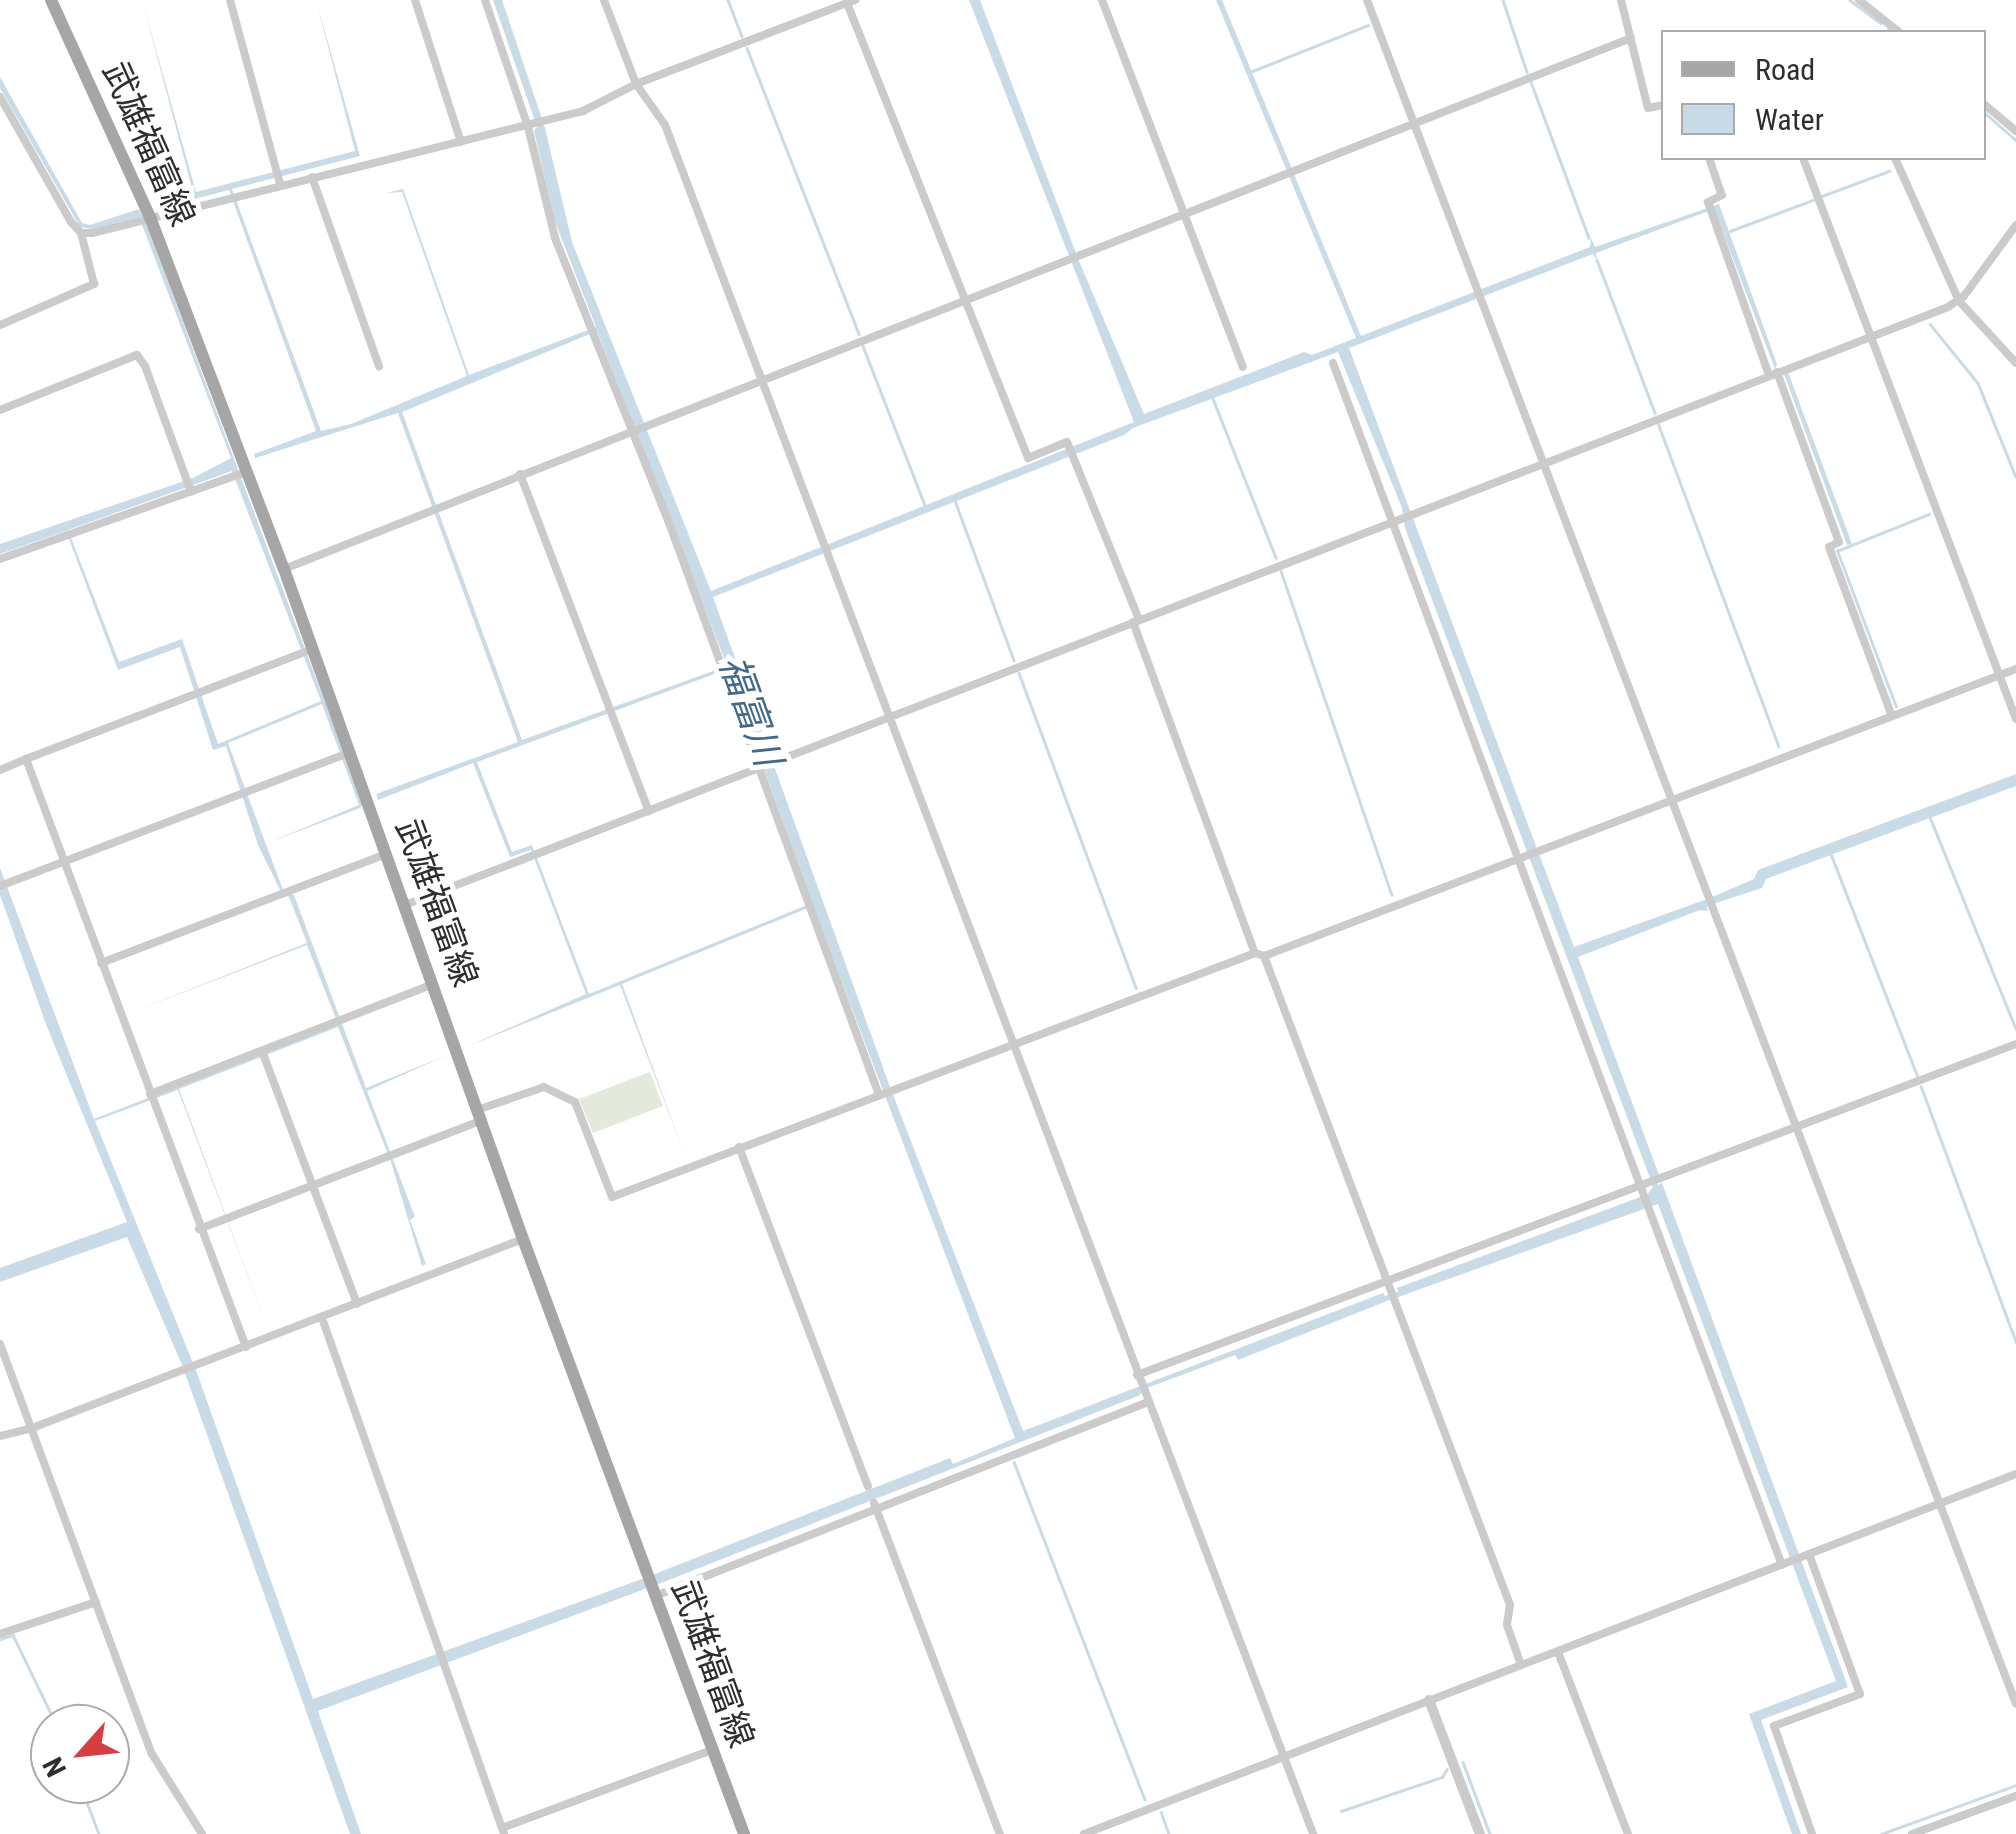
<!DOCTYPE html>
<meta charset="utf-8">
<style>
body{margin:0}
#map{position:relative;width:2016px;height:1834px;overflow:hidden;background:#fff;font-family:"Roboto Condensed","Noto Sans JP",sans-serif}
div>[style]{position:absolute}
.green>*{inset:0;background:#e3eadc}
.water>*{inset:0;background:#cadbe8}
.stream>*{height:2.5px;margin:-1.25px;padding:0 1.25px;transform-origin:1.25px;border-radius:1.25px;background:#cadbe8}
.minor>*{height:8px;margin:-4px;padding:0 4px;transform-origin:4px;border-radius:4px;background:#cbcbcb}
.tertiary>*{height:10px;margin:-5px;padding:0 5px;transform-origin:5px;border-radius:5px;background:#cbcbcb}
.primary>*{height:12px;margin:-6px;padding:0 6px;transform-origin:6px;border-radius:6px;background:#a6a6a6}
span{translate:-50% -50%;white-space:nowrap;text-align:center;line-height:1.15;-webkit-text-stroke:10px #fff;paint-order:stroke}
.street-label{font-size:35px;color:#2e2e2e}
.water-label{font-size:38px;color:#436988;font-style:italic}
.legend{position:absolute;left:1661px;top:30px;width:325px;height:130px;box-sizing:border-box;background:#fff;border:2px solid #ababab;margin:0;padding:12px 18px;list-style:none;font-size:30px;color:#2e2e2e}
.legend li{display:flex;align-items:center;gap:20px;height:50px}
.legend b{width:50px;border:2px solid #ababab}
.north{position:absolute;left:30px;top:1704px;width:100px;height:100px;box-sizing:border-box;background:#fff;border:2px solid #ababab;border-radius:50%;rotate:243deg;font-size:28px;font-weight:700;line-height:40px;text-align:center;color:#2e2e2e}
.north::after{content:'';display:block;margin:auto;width:35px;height:45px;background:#d53f41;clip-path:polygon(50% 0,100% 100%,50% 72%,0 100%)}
</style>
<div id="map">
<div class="green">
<div style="clip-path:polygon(650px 1072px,663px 1106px,593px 1133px,579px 1099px)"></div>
</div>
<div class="water">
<div style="clip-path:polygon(evenodd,142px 0,196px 192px,355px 151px,316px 0,360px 156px,232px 189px,321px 431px,351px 424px,467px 376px,402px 192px,386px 193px,403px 189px,469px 375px,596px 327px,554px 219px,534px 131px,537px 127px,493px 0,502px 0,545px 128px,572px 242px,711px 591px,1134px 422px,969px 0,980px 0,1079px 261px,1144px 414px,1304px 352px,1312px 355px,1356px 338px,1216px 0,1222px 0,1361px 336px,1590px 247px,1591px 238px,1595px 247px,1719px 204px,1777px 364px,1775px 369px,1714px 209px,1596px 253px,1597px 262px,1593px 254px,1349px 348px,1574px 947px,1710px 898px,1754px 879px,1758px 870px,2016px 774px,2016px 786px,1766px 879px,1762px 888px,1707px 906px,1708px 911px,1700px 910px,1578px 957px,1659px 1175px,1655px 1178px,1658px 1185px,1662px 1183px,1848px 1687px,1761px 1720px,1801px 1834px,1792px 1834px,1749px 1714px,1836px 1681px,1658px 1204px,1387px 1301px,1238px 1360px,1235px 1355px,1147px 1388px,1138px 1396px,661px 1583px,318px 1711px,361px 1834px,350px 1834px,182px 1365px,127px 1237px,0 1282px,0 1268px,127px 1222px,47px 1027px,0 895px,0 868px,94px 1119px,338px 1024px,307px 945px,130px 1013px,307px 943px,289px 897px,281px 892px,258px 845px,226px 746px,213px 750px,180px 647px,118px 670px,66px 531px,0 554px,0 544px,193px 478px,231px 458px,139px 217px,92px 229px,80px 227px,0 88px,0 77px,82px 223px,90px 225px,139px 209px,143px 215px,363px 804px,360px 808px,270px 842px,359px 805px,322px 704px,228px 743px,283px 890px,294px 895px,366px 1088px,447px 1055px,367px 1091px,415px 1217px,410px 1220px,426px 1264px,422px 1266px,391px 1162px,338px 1027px,179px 1089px,267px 1327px,178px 1090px,95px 1121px,197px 1373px,313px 1699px,642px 1579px,950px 1458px,953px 1464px,1015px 1438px,813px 906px,622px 984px,686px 1158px,620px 985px,466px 1047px,586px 994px,531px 850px,510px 857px,473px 763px,378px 800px,376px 794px,518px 742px,398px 413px,255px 458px,254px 454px,316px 431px,229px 190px,159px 208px,157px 202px,193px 192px,142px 0,597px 331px,727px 666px,522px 740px,402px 412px,597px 331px,142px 0,1338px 352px,1402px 508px,1405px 528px,1653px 1186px,1648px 1194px,1397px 1288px,1398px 1292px,1385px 1296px,1383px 1293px,1023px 1431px,890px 1087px,713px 597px,1124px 435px,1133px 428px,1338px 352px,142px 0,232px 471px,321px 701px,218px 744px,182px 639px,119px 662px,68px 530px,232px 471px,142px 0,728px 669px,812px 903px,589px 994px,532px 845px,512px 852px,477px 762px,728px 669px)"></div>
<div style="clip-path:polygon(1788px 372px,1852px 544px,1847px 545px,1784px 374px)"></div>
</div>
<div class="stream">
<div style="left:728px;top:0;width:39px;rotate:69deg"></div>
<div style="left:1503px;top:0;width:76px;rotate:71.6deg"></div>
<div style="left:1850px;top:0;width:38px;rotate:37deg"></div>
<div style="left:1888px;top:29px;width:4px;rotate:45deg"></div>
<div style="left:747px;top:48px;width:307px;rotate:68.6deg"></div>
<div style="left:1250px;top:72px;width:127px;rotate:-21.7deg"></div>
<div style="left:1531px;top:82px;width:166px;rotate:69.6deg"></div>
<div style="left:1984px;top:112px;width:43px;rotate:41.2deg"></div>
<div style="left:1822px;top:196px;width:72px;rotate:-20.5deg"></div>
<div style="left:1730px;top:231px;width:89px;rotate:-20.5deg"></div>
<div style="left:1597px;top:260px;width:164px;rotate:69.2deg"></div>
<div style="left:1930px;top:324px;width:76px;rotate:50.9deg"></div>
<div style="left:1978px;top:383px;width:101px;rotate:68deg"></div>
<div style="left:863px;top:346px;width:174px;rotate:68.7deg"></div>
<div style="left:1212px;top:396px;width:174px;rotate:68.4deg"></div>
<div style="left:1658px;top:423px;width:345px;rotate:69.5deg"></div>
<div style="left:954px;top:498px;width:173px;rotate:69.7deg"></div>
<div style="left:1281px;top:571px;width:342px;rotate:71.1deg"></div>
<div style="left:1019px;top:673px;width:336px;rotate:69.6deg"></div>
<div style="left:1896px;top:707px;width:167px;rotate:-110.7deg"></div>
<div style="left:1837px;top:551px;width:99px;rotate:-21.9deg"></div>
<div style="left:1930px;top:817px;width:229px;rotate:67.9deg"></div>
<div style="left:1831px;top:854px;width:239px;rotate:68.7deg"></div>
<div style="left:1921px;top:1086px;width:273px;rotate:69.6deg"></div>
<div style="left:1014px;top:1462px;width:362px;rotate:68.8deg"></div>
<div style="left:0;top:1639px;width:14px;rotate:-17deg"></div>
<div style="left:13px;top:1635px;width:99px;rotate:64.2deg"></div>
<div style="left:1463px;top:1762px;width:77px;rotate:69.4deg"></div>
<div style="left:80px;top:1784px;width:53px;rotate:69.2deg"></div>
<div style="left:1341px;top:1811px;width:107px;rotate:-18.6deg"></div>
<div style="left:1442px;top:1777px;width:9px;rotate:-58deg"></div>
<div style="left:1161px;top:1812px;width:23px;rotate:70deg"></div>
<div style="left:1881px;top:1834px;width:144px;rotate:-19.9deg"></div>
</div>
<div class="minor">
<div style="left:230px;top:0;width:191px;rotate:74.8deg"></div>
<div style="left:415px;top:0;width:149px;rotate:72.1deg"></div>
<div style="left:485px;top:0;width:134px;rotate:71.3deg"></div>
<div style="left:528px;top:127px;width:114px;rotate:76.3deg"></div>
<div style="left:555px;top:238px;width:315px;rotate:68.2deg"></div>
<div style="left:672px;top:531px;width:601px;rotate:69.85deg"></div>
<div style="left:604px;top:0;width:90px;rotate:69.1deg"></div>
<div style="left:636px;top:84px;width:50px;rotate:54.7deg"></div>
<div style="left:665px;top:125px;width:1828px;rotate:69.23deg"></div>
<div style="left:1102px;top:0;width:393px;rotate:69deg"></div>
<div style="left:1367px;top:0;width:1823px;rotate:69.15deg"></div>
<div style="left:1621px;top:0;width:111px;rotate:76deg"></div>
<div style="left:1648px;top:108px;width:16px;rotate:-11deg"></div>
<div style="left:1859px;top:0;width:51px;rotate:38.7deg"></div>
<div style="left:847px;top:3px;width:490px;rotate:68.3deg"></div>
<div style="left:1028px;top:458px;width:42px;rotate:-22.3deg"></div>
<div style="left:1067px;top:442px;width:191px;rotate:67.9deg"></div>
<div style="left:0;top:97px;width:144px;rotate:60.4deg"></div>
<div style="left:71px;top:222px;width:15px;rotate:48deg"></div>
<div style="left:81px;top:233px;width:11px"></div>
<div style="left:92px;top:233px;width:506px;rotate:-13.95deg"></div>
<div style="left:583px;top:111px;width:59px;rotate:-27deg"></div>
<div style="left:636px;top:84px;width:235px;rotate:-21deg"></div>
<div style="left:1984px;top:104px;width:42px;rotate:40.2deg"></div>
<div style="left:1709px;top:158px;width:39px;rotate:71deg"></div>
<div style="left:1722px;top:195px;width:16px;rotate:153deg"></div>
<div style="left:1708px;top:202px;width:183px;rotate:70.6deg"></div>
<div style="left:1803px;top:158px;width:600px;rotate:69.21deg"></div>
<div style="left:1895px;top:158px;width:157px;rotate:65.9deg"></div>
<div style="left:1959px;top:301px;width:84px;rotate:47.4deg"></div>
<div style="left:312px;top:177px;width:201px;rotate:70.5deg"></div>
<div style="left:0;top:325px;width:103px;rotate:-23.6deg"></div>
<div style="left:94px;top:284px;width:53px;rotate:-104.3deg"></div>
<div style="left:1333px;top:363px;width:1283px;rotate:69.52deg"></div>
<div style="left:1777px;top:372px;width:181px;rotate:70deg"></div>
<div style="left:1839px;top:542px;width:11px;rotate:153deg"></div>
<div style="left:1829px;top:547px;width:180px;rotate:69.6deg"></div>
<div style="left:0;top:410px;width:148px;rotate:-21.9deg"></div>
<div style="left:137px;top:355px;width:14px;rotate:54deg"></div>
<div style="left:145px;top:366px;width:134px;rotate:69.9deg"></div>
<div style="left:520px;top:474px;width:361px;rotate:69.1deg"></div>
<div style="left:0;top:559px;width:261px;rotate:-19.5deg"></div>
<div style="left:284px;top:569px;width:1448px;rotate:-21.51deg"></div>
<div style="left:1133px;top:622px;width:353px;rotate:69.8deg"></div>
<div style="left:0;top:770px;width:28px;rotate:-23deg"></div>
<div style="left:0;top:886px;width:375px;rotate:-20.9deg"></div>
<div style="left:405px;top:905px;width:1655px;rotate:-21.18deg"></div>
<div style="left:1948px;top:307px;width:19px;rotate:-35deg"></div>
<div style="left:1964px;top:296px;width:88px;rotate:-53.8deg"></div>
<div style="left:1264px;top:956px;width:694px;rotate:69.24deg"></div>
<div style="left:1510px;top:1605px;width:20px;rotate:99deg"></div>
<div style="left:1507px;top:1625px;width:42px;rotate:70.7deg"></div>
<div style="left:101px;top:963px;width:306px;rotate:-20.9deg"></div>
<div style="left:262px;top:1051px;width:270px;rotate:69.4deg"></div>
<div style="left:150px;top:1094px;width:304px;rotate:-21.2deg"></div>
<div style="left:477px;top:1110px;width:71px;rotate:-18.9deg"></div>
<div style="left:544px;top:1087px;width:34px;rotate:26deg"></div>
<div style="left:575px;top:1102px;width:102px;rotate:68.7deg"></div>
<div style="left:612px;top:1197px;width:688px;rotate:-20.78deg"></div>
<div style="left:1255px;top:953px;width:9px;rotate:18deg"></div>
<div style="left:1264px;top:956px;width:805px;rotate:-20.89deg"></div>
<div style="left:739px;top:1147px;width:363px;rotate:69.2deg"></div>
<div style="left:199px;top:1229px;width:302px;rotate:-21deg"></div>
<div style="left:322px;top:1318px;width:547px;rotate:70.57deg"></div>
<div style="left:0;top:1344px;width:437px;rotate:69.7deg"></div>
<div style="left:152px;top:1754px;width:94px;rotate:58deg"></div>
<div style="left:246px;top:1347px;width:628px;rotate:-110.51deg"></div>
<div style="left:26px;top:759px;width:307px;rotate:-21deg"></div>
<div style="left:1137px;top:1375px;width:939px;rotate:-20.63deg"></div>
<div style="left:0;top:1436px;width:33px;rotate:-14deg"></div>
<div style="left:32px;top:1428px;width:526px;rotate:-21.05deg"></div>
<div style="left:874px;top:1503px;width:354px;rotate:69.2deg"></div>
<div style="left:1809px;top:1554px;width:149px;rotate:70deg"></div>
<div style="left:1860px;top:1694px;width:92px;rotate:159.6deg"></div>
<div style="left:1774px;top:1726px;width:114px;rotate:70.6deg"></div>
<div style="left:655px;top:1596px;width:528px;rotate:-21.46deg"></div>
<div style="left:0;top:1634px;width:101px;rotate:-18.4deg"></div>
<div style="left:1558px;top:1652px;width:195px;rotate:69deg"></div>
<div style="left:502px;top:1828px;width:224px;rotate:-20.4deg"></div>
<div style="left:1084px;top:1834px;width:999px;rotate:-21.12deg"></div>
<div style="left:1912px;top:1834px;width:111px;rotate:-20.1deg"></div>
</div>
<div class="tertiary">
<div style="left:1429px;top:1700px;width:143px;rotate:69.2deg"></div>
</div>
<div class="primary">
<div style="left:51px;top:0;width:239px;rotate:65.5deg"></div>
<div style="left:150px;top:217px;width:377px;rotate:69.2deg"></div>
<div style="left:284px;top:569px;width:711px;rotate:70.37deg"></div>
<div style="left:523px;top:1239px;width:635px;rotate:69.62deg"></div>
</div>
<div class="street-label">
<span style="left:148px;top:144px;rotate:66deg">武雄福富線</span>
<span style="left:436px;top:903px;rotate:70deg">武雄福富線</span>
<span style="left:712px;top:1664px;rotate:70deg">武雄福富線</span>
</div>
<div class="water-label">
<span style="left:750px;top:711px;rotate:70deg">福富川</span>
</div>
<ul class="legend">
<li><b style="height:12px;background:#a6a6a6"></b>Road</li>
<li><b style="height:28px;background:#cadbe8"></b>Water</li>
</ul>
<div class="north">N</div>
</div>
